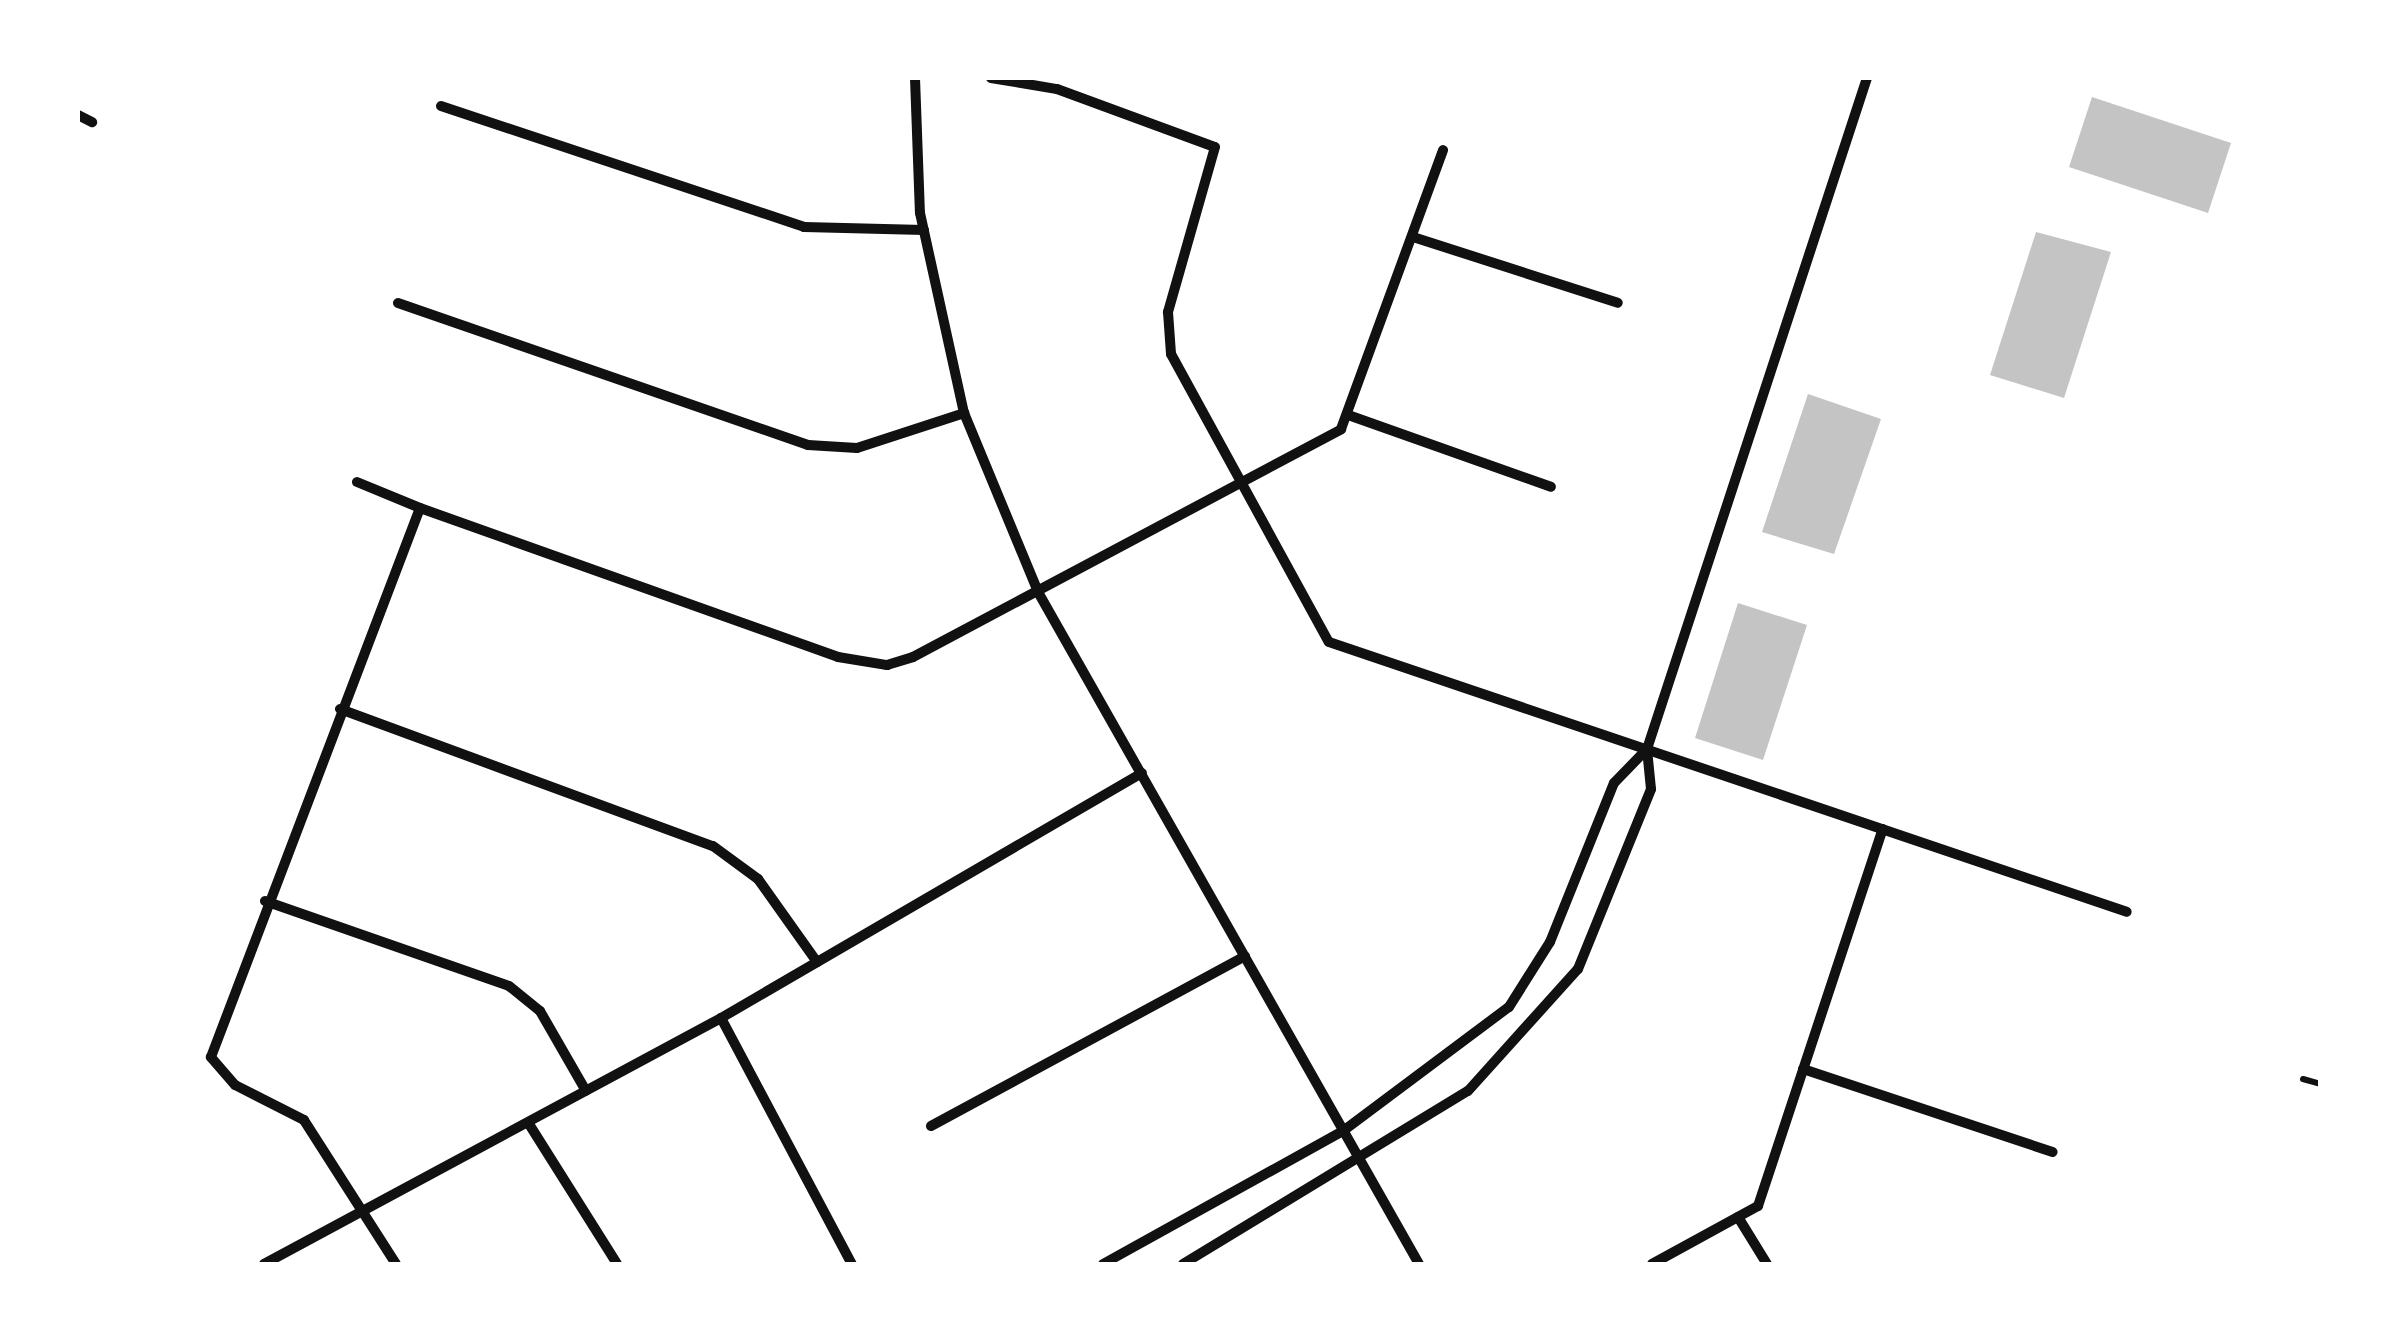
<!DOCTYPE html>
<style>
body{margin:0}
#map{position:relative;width:2398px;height:1342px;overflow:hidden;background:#fff;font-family:Helvetica,sans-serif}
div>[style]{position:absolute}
.building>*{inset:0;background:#c4c4c4}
.path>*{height:6px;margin:-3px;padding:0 3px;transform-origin:3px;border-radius:3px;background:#111}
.minor>*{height:10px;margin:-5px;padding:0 5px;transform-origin:5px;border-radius:5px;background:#111}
span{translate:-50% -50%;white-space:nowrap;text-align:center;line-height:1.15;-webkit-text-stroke:10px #fff;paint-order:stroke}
.frame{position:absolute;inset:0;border:80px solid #fff;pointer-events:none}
</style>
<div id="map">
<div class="building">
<div style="clip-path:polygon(2092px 97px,2231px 143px,2208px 213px,2069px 167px)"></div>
<div style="clip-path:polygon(2036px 232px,2111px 252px,2064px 398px,1990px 375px)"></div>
<div style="clip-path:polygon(1808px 394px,1881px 419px,1834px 554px,1762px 532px)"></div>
<div style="clip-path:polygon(1738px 603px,1807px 625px,1763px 760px,1695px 738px)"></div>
</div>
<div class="path">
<div style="left:2303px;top:1079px;width:18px;rotate:16deg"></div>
</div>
<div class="minor">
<div style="left:915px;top:78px;width:135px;rotate:87.9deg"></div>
<div style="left:920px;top:213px;width:205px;rotate:77.6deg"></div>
<div style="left:964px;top:413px;width:194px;rotate:67.5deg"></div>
<div style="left:1038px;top:592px;width:772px;rotate:60.45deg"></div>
<div style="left:991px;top:78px;width:67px;rotate:9.5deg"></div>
<div style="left:1057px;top:89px;width:168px;rotate:20.2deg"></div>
<div style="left:1215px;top:147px;width:172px;rotate:105.9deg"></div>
<div style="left:1168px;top:312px;width:42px;rotate:85.9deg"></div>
<div style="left:1171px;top:354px;width:328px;rotate:61.3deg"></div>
<div style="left:1329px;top:642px;width:842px;rotate:18.69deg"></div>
<div style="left:441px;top:106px;width:383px;rotate:18.4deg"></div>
<div style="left:804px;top:227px;width:120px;rotate:1.4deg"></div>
<div style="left:78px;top:115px;width:16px;rotate:27deg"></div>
<div style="left:1413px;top:237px;width:215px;rotate:17.8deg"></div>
<div style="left:398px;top:303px;width:434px;rotate:19.1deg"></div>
<div style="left:808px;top:445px;width:49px;rotate:3.5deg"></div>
<div style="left:857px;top:448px;width:113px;rotate:-18.1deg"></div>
<div style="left:1351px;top:416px;width:212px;rotate:19.5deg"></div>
<div style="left:357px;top:482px;width:68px;rotate:22.4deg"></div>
<div style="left:340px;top:709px;width:397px;rotate:20.2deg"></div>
<div style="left:713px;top:846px;width:56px;rotate:36.3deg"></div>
<div style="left:758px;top:879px;width:102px;rotate:54.6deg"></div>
<div style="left:265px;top:901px;width:258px;rotate:19.2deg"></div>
<div style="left:509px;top:986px;width:40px;rotate:39deg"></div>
<div style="left:540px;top:1011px;width:92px;rotate:60.1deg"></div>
<div style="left:721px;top:1018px;width:279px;rotate:62deg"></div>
<div style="left:1803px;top:1069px;width:263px;rotate:18.4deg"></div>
<div style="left:529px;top:1124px;width:165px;rotate:57.8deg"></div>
<div style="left:931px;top:1126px;width:357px;rotate:-28.4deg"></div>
<div style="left:1738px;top:1217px;width:55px;rotate:58.3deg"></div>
<div style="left:264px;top:1264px;width:519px;rotate:-28.29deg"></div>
<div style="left:721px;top:1018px;width:487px;rotate:-30.2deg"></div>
<div style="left:396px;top:1264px;width:171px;rotate:-122.6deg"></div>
<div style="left:304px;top:1120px;width:77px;rotate:-153.1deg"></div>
<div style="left:235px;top:1085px;width:37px;rotate:-131deg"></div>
<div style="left:211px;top:1057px;width:587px;rotate:-69.16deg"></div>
<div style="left:420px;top:508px;width:444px;rotate:19.6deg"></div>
<div style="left:838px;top:657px;width:50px;rotate:9.3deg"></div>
<div style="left:887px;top:665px;width:27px;rotate:-17deg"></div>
<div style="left:913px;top:657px;width:485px;rotate:-28deg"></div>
<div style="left:1341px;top:429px;width:297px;rotate:-69.9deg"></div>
<div style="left:1103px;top:1264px;width:274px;rotate:-29deg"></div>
<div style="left:1343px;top:1131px;width:207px;rotate:-36.8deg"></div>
<div style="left:1509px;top:1007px;width:77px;rotate:-57.8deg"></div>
<div style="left:1550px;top:942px;width:171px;rotate:-68.1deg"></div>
<div style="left:1614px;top:783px;width:47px;rotate:-45.9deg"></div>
<div style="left:1183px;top:1264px;width:333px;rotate:-31.3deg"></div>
<div style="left:1468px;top:1091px;width:164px;rotate:-48deg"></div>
<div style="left:1578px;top:969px;width:194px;rotate:-67.9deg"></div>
<div style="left:1651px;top:789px;width:40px;rotate:-95.7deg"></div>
<div style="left:1647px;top:749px;width:706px;rotate:-71.85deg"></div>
<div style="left:1652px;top:1264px;width:121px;rotate:-28.7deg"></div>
<div style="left:1758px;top:1206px;width:397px;rotate:-71.7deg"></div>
</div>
<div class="frame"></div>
</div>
